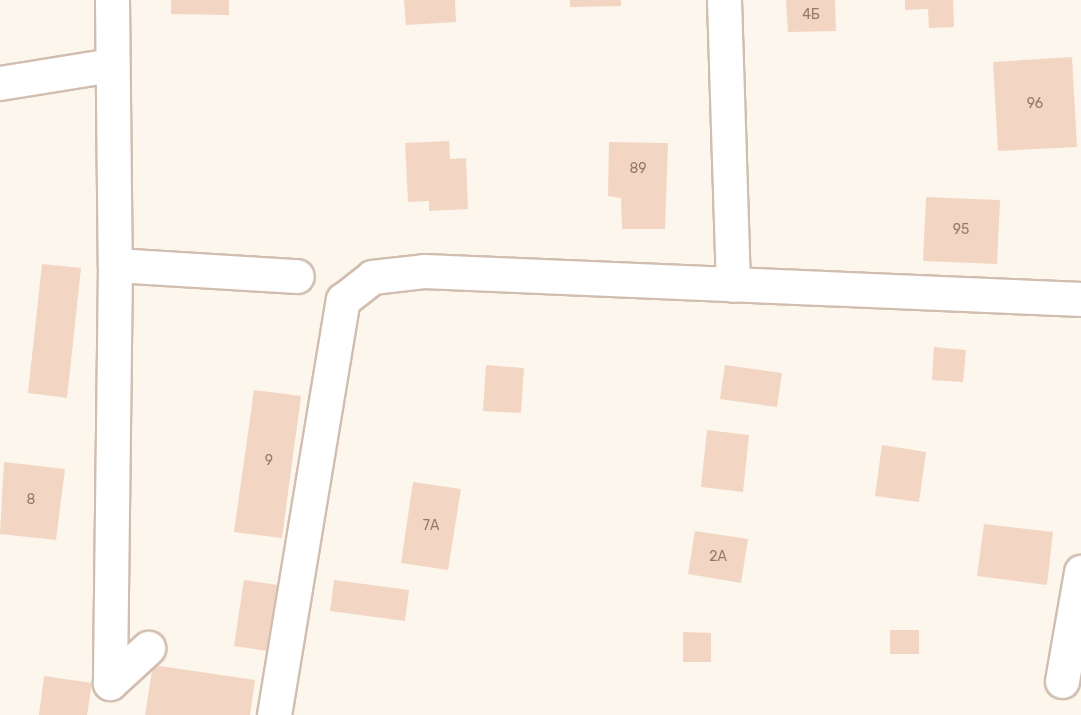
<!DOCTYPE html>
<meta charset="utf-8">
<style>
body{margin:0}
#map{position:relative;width:1081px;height:715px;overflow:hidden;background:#fdf6ec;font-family:Rubik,sans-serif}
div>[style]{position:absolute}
.building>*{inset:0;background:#f3d5c3}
.roads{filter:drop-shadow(2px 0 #d1beb0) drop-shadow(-2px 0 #d1beb0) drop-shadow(0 2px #d1beb0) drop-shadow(0 -2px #d1beb0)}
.minor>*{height:33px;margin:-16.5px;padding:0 16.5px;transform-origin:16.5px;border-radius:16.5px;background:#fff}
span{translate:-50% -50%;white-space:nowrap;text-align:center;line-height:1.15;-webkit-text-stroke:4.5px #fffaf3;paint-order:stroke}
.number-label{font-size:14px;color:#987a6a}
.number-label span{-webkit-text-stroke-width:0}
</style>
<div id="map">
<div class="building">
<div style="clip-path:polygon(171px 0,229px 0,229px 15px,171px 14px)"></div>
<div style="clip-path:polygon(404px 0,455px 0,456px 22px,406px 25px)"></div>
<div style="clip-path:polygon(570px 0,621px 0,621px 6px,570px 7px)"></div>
<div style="clip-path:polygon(786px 0,835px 0,836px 31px,788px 32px)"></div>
<div style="clip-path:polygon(905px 0,953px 0,954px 27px,929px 28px,928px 9px,905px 10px)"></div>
<div style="clip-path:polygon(1072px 57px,1077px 147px,998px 151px,993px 62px)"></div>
<div style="clip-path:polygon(449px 141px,450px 159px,466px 158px,468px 209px,429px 211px,429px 201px,408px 202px,405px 143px)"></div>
<div style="clip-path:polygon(609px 142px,668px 143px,665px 229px,622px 229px,621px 198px,608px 196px)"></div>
<div style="clip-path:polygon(926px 197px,1000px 200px,997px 264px,923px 261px)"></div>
<div style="clip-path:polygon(42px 264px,81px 268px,67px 398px,28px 393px)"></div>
<div style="clip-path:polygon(934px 347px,966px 350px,963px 382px,932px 380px)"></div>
<div style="clip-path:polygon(486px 365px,524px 368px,521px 413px,483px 411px)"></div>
<div style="clip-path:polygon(725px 365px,782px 373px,777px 407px,720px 399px)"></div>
<div style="clip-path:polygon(254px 390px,301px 396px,282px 538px,234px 532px)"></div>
<div style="clip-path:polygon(707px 430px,749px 435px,743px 492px,701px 487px)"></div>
<div style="clip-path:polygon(882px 445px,926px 452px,919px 502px,875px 496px)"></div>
<div style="clip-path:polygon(4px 462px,65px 469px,56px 540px,0 534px)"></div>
<div style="clip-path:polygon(413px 482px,461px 489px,448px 570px,401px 563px)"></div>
<div style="clip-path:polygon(984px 524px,1053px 532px,1047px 585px,977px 576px)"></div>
<div style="clip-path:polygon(695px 531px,748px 539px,741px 583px,688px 574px)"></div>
<div style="clip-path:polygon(244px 580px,285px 586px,274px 652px,234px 646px)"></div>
<div style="clip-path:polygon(334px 580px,409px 590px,405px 621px,330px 611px)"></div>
<div style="clip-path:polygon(890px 630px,919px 630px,919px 654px,890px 654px)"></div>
<div style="clip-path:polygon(683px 632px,711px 633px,711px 662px,683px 662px)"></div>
<div style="clip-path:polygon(153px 665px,255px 680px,250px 715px,145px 715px)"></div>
<div style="clip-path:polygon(44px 676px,92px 683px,87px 715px,39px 715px)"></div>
</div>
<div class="roads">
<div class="minor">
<div style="left:112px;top:0;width:265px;rotate:89.4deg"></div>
<div style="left:115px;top:265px;width:418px;rotate:90.7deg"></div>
<div style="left:110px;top:683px;width:52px;rotate:-42.6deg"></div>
<div style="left:724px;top:0;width:285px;rotate:88.2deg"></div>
<div style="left:0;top:83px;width:112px;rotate:-9.2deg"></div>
<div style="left:115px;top:265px;width:182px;rotate:3.5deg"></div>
<div style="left:1062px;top:681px;width:111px;rotate:-80.1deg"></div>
<div style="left:274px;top:715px;width:421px;rotate:-80.6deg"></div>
<div style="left:343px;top:300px;width:37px;rotate:-38deg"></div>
<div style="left:372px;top:277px;width:52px;rotate:-6.6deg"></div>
<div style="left:424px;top:271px;width:658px;rotate:2.44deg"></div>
</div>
</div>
<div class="number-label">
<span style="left:811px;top:15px">4Б</span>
<span style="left:1035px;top:104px">96</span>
<span style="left:638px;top:169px">89</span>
<span style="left:961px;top:230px">95</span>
<span style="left:269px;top:461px">9</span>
<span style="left:31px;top:500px">8</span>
<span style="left:431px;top:526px">7А</span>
<span style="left:718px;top:557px">2А</span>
</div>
</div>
